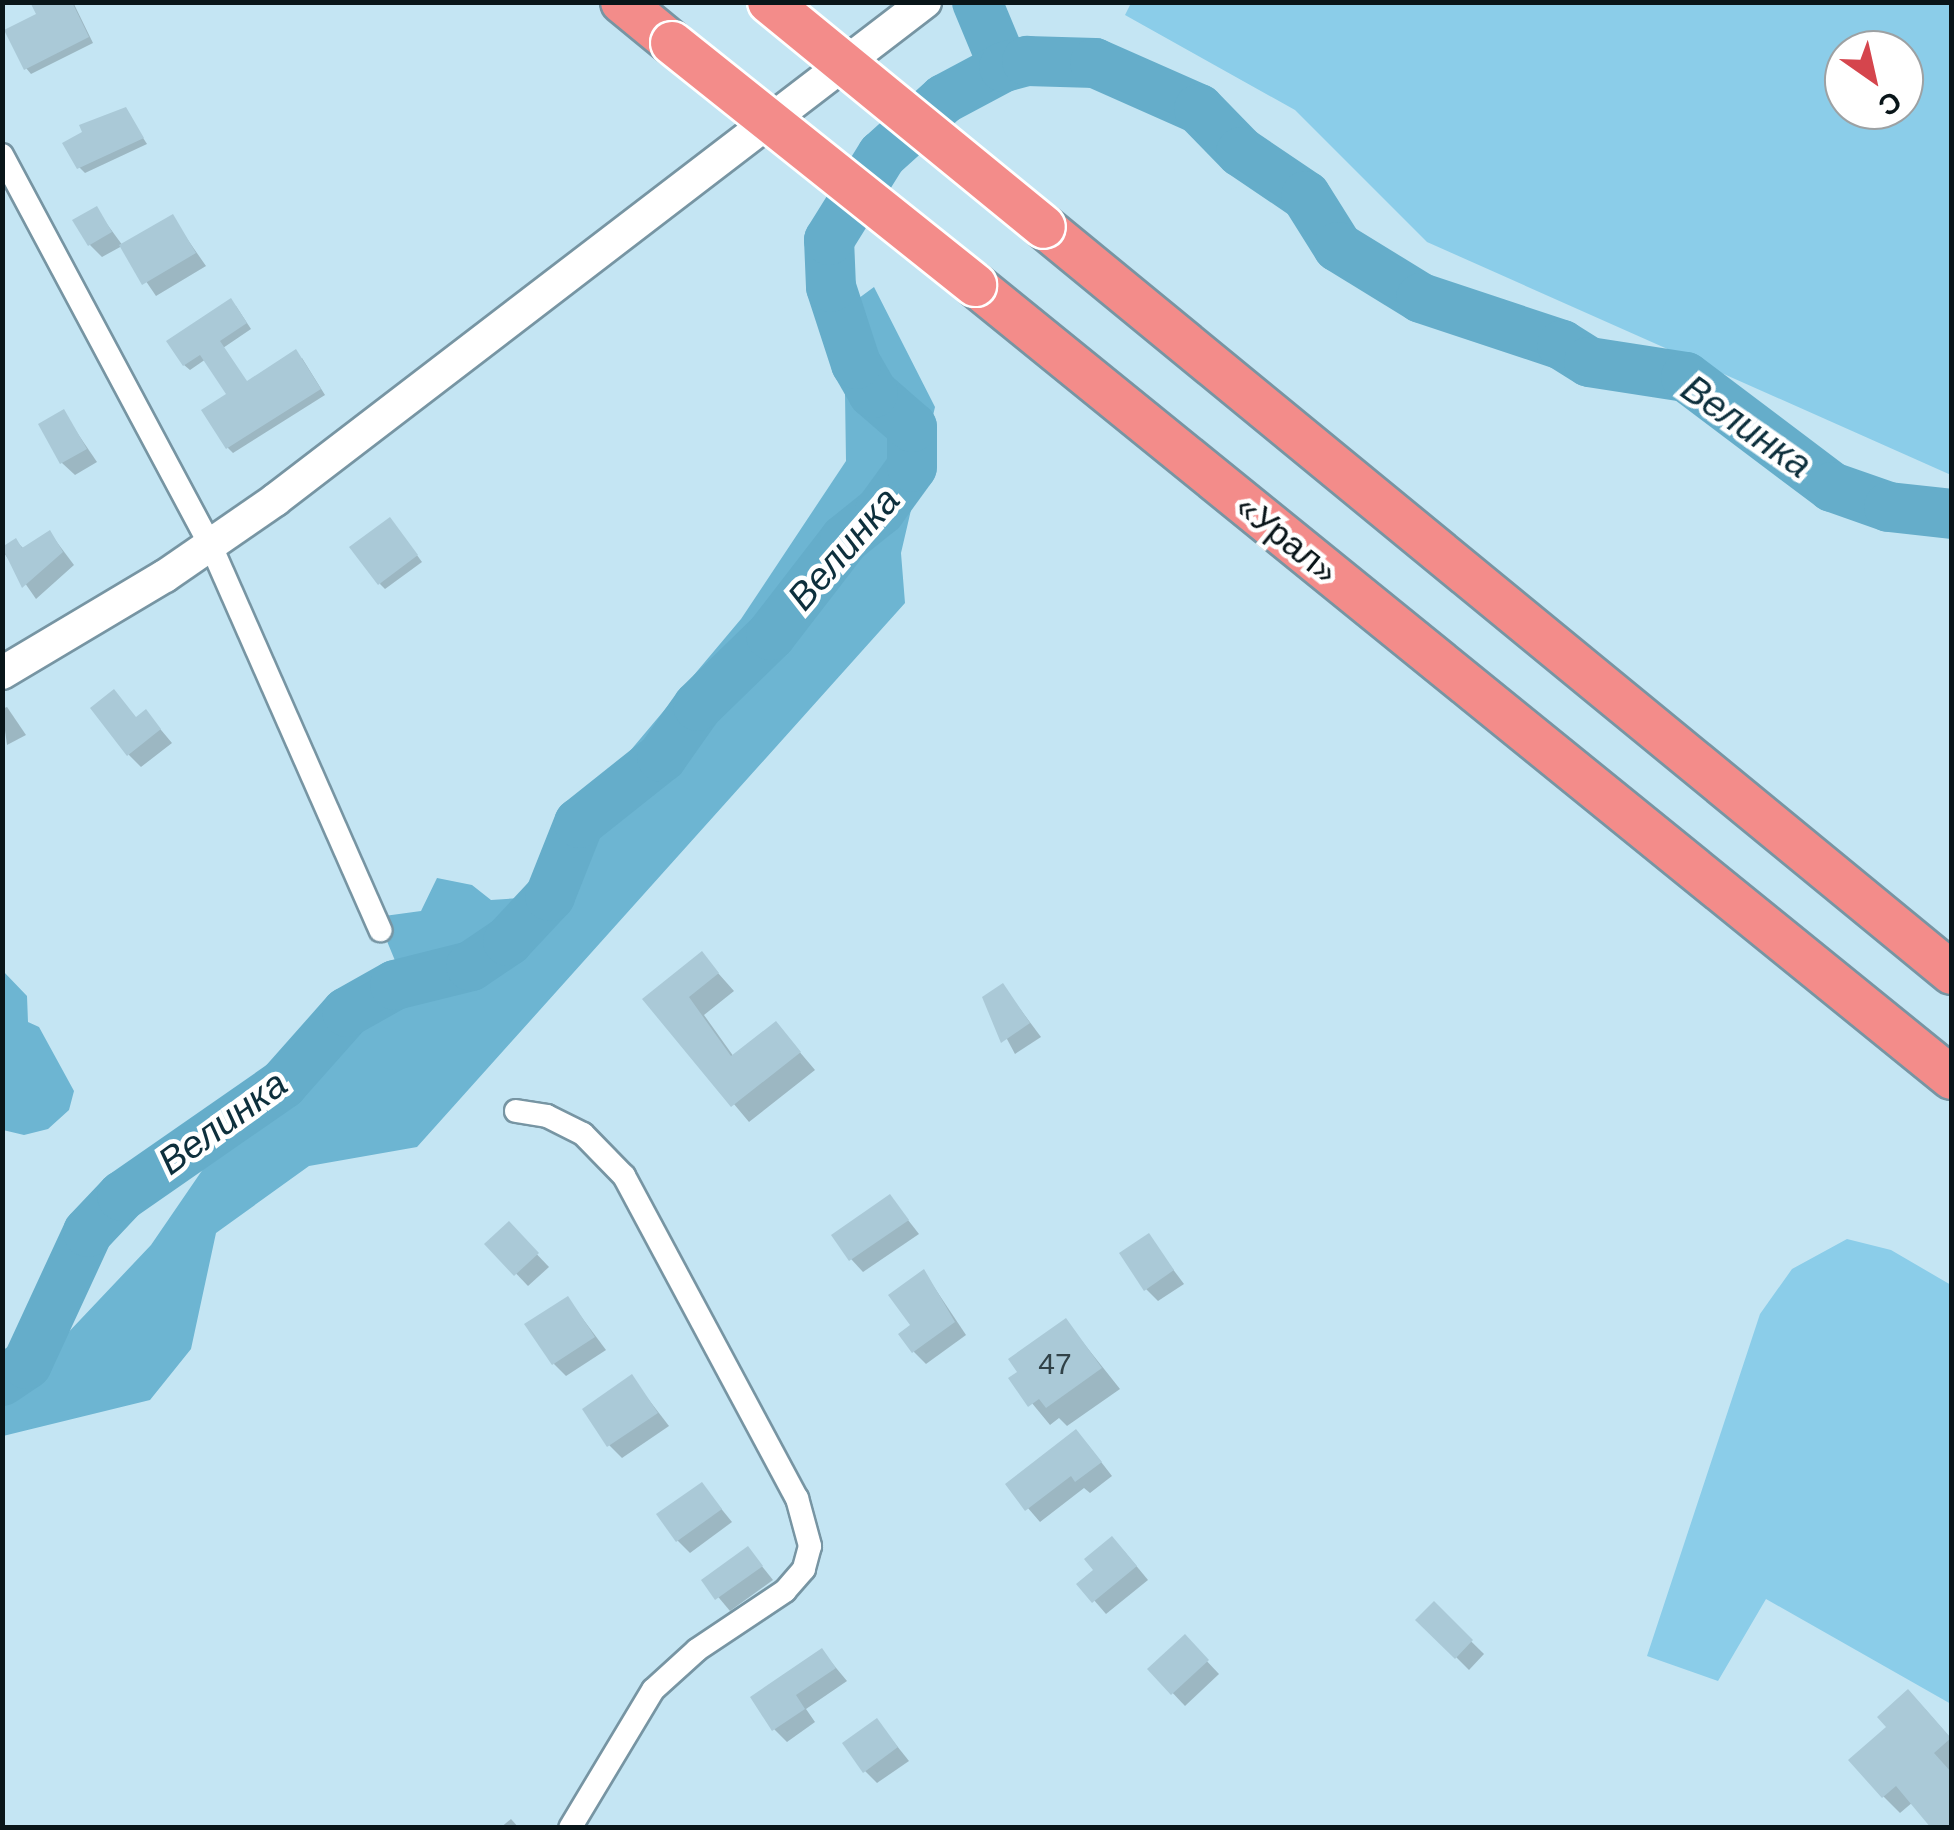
<!DOCTYPE html>
<meta charset="utf-8">
<style>
body{margin:0}
#map{position:relative;width:1954px;height:1830px;overflow:hidden;background:#c4e5f3;font-family:Helvetica,sans-serif}
div>[style]{position:absolute}
.green>*{inset:0;background:#8bcde9}
.forest>*{inset:0;background:#6db5d2}
.shadow>*{inset:0;background:#0003}
.river>*{height:50px;margin:-25px;padding:0 25px;transform-origin:25px;border-radius:25px;background:#65adca}
.building>*{inset:0;background:#aac9d7}
.roads{filter:drop-shadow(2px 0 #7795a3) drop-shadow(-2px 0 #7795a3) drop-shadow(0 2px #7795a3) drop-shadow(0 -2px #7795a3)}
.street>*{height:22px;margin:-11px;padding:0 11px;transform-origin:11px;border-radius:11px;background:#fff}
.secondary>*{height:32px;margin:-16px;padding:0 16px;transform-origin:16px;border-radius:16px;background:#fff}
.highway>*{height:42px;margin:-21px;padding:0 21px;transform-origin:21px;border-radius:21px;background:#f38c8a}
.bridges{filter:drop-shadow(2px 0 #fff) drop-shadow(-2px 0 #fff) drop-shadow(0 2px #fff) drop-shadow(0 -2px #fff)}
.highway-bridge>*{height:42px;margin:-21px;padding:0 21px;transform-origin:21px;border-radius:21px;background:#f38c8a}
span{translate:-50% -50%;white-space:nowrap;text-align:center;line-height:1.15;-webkit-text-stroke:9px #fff;paint-order:stroke}
.number-label{font-size:30px;color:#314248}
.number-label span{-webkit-text-stroke-width:0}
.street-label{font-size:35px;color:#091519}
.water-label{font-size:38px;color:#0d2f3c;font-style:italic}
.frame{position:absolute;inset:0;border:5px solid #091519;pointer-events:none}
.north{position:absolute;left:1824px;top:30px;width:100px;height:100px;box-sizing:border-box;background:#fff;border:2px solid #9da1a3;border-radius:50%;rotate:146deg;font-size:28px;font-weight:700;line-height:40px;text-align:center;color:#091519}
.north::after{content:'';display:block;margin:auto;width:35px;height:45px;background:#d5454d;clip-path:polygon(50% 0,100% 100%,50% 72%,0 100%)}
</style>
<div id="map">
<div class="green">
<div style="clip-path:polygon(evenodd,1131px 3px,1951px 3px,1951px 475px,1427px 242px,1295px 110px,1125px 15px,1131px 3px,1844px 50px,1904px 50px,1904px 110px,1844px 110px,1844px 50px)"></div>
<div style="clip-path:polygon(1847px 1239px,1891px 1250px,1951px 1285px,1951px 1704px,1766px 1599px,1718px 1681px,1647px 1656px,1760px 1314px,1792px 1269px)"></div>
</div>
<div class="forest">
<div style="clip-path:polygon(874px 287px,935px 407px,901px 553px,905px 603px,417px 1147px,309px 1166px,216px 1233px,191px 1349px,150px 1400px,3px 1436px,2px 1392px,10px 1394px,151px 1245px,264px 1080px,396px 963px,377px 917px,421px 911px,437px 878px,472px 885px,491px 900px,521px 898px,609px 776px,741px 619px,846px 461px,845px 394px,825px 323px)"></div>
<div style="clip-path:polygon(3px 971px,27px 996px,28px 1022px,39px 1027px,74px 1091px,69px 1110px,48px 1129px,24px 1135px,3px 1130px)"></div>
</div>
<div class="shadow">
<div style="clip-path:polygon(33px 2px,73px 2px,93px 43px,31px 74px,26px 68px,39px 15px)"></div>
<div style="clip-path:polygon(125px 110px,147px 144px,85px 173px,79px 167px)"></div>
<div style="clip-path:polygon(96px 209px,123px 246px,172px 217px,206px 266px,156px 296px,122px 246px,102px 257px,90px 245px)"></div>
<div style="clip-path:polygon(236px 306px,251px 329px,223px 348px,247px 383px,302px 358px,325px 395px,233px 453px,228px 448px,230px 395px,206px 359px,190px 370px,184px 365px)"></div>
<div style="clip-path:polygon(63px 412px,97px 462px,75px 475px,62px 463px)"></div>
<div style="clip-path:polygon(395px 525px,422px 562px,385px 589px,380px 584px)"></div>
<div style="clip-path:polygon(50px 533px,74px 565px,36px 599px,2px 550px,16px 541px,24px 549px)"></div>
<div style="clip-path:polygon(114px 693px,137px 719px,146px 712px,172px 743px,141px 767px,129px 755px)"></div>
<div style="clip-path:polygon(7px 707px,26px 735px,7px 745px,2px 709px)"></div>
<div style="clip-path:polygon(702px 955px,734px 991px,704px 1015px,734px 1057px,776px 1024px,815px 1070px,749px 1122px,646px 999px)"></div>
<div style="clip-path:polygon(1003px 986px,1041px 1037px,1015px 1054px,985px 998px)"></div>
<div style="clip-path:polygon(890px 1197px,919px 1234px,863px 1272px,851px 1259px)"></div>
<div style="clip-path:polygon(509px 1225px,549px 1267px,528px 1286px,488px 1244px)"></div>
<div style="clip-path:polygon(1148px 1236px,1184px 1284px,1158px 1301px,1146px 1289px)"></div>
<div style="clip-path:polygon(924px 1272px,966px 1335px,926px 1364px,914px 1352px)"></div>
<div style="clip-path:polygon(568px 1299px,606px 1350px,566px 1376px,554px 1364px)"></div>
<div style="clip-path:polygon(1066px 1321px,1120px 1389px,1067px 1426px,1059px 1418px,1050px 1425px,1012px 1379px)"></div>
<div style="clip-path:polygon(632px 1378px,669px 1426px,622px 1458px,609px 1445px)"></div>
<div style="clip-path:polygon(1088px 1445px,1112px 1476px,1090px 1493px,1084px 1488px,1040px 1522px,1008px 1485px)"></div>
<div style="clip-path:polygon(702px 1485px,732px 1522px,690px 1553px,677px 1540px)"></div>
<div style="clip-path:polygon(748px 1549px,773px 1580px,730px 1611px,704px 1580px)"></div>
<div style="clip-path:polygon(1124px 1551px,1148px 1580px,1106px 1614px,1080px 1584px)"></div>
<div style="clip-path:polygon(1434px 1605px,1484px 1654px,1469px 1670px,1419px 1620px)"></div>
<div style="clip-path:polygon(1185px 1638px,1219px 1674px,1185px 1706px,1150px 1669px)"></div>
<div style="clip-path:polygon(822px 1651px,847px 1681px,806px 1709px,815px 1722px,787px 1742px,774px 1729px)"></div>
<div style="clip-path:polygon(1925px 1709px,1952px 1740px,1952px 1769px,1900px 1813px,1883px 1796px)"></div>
<div style="clip-path:polygon(877px 1721px,909px 1761px,877px 1783px,865px 1771px)"></div>
<div style="clip-path:polygon(511px 1819px,519px 1828px,500px 1828px)"></div>
</div>
<div class="river">
<div style="left:977px;top:2px;width:70px;rotate:67.4deg"></div>
<div style="left:2px;top:1381px;width:30px;rotate:-34deg"></div>
<div style="left:27px;top:1364px;width:145px;rotate:-65.2deg"></div>
<div style="left:88px;top:1232px;width:50px;rotate:-46.6deg"></div>
<div style="left:122px;top:1196px;width:196px;rotate:-34.8deg"></div>
<div style="left:283px;top:1084px;width:96px;rotate:-48.4deg"></div>
<div style="left:347px;top:1012px;width:55px;rotate:-29.4deg"></div>
<div style="left:395px;top:985px;width:78px;rotate:-14deg"></div>
<div style="left:471px;top:966px;width:45px;rotate:-34deg"></div>
<div style="left:508px;top:941px;width:62px;rotate:-47deg"></div>
<div style="left:550px;top:896px;width:79px;rotate:-68.3deg"></div>
<div style="left:579px;top:823px;width:106px;rotate:-38.5deg"></div>
<div style="left:662px;top:757px;width:62px;rotate:-54.8deg"></div>
<div style="left:698px;top:706px;width:102px;rotate:-44.2deg"></div>
<div style="left:771px;top:635px;width:121px;rotate:-52.4deg"></div>
<div style="left:845px;top:539px;width:45px;rotate:-38.7deg"></div>
<div style="left:880px;top:511px;width:54px;rotate:-54deg"></div>
<div style="left:912px;top:467px;width:40px;rotate:-90deg"></div>
<div style="left:912px;top:427px;width:52px;rotate:-138.9deg"></div>
<div style="left:873px;top:393px;width:34px;rotate:-120deg"></div>
<div style="left:856px;top:364px;width:81px;rotate:-108deg"></div>
<div style="left:831px;top:287px;width:47px;rotate:-92.4deg"></div>
<div style="left:829px;top:240px;width:100px;rotate:-58.1deg"></div>
<div style="left:882px;top:155px;width:84px;rotate:-42.1deg"></div>
<div style="left:944px;top:99px;width:68px;rotate:-28.1deg"></div>
<div style="left:1004px;top:67px;width:24px;rotate:-15deg"></div>
<div style="left:1027px;top:61px;width:68px;rotate:1.7deg"></div>
<div style="left:1095px;top:63px;width:114px;rotate:23.9deg"></div>
<div style="left:1199px;top:109px;width:60px;rotate:45.7deg"></div>
<div style="left:1241px;top:152px;width:78px;rotate:34.1deg"></div>
<div style="left:1306px;top:196px;width:60px;rotate:57.9deg"></div>
<div style="left:1338px;top:247px;width:97px;rotate:31.6deg"></div>
<div style="left:1421px;top:298px;width:149px;rotate:18.4deg"></div>
<div style="left:1562px;top:345px;width:32px;rotate:32deg"></div>
<div style="left:1589px;top:362px;width:98px;rotate:8.8deg"></div>
<div style="left:1686px;top:377px;width:183px;rotate:37deg"></div>
<div style="left:1832px;top:487px;width:60px;rotate:19.3deg"></div>
<div style="left:1889px;top:507px;width:63px;rotate:6.3deg"></div>
</div>
<div class="building">
<div style="clip-path:polygon(30px 2px,72px 2px,89px 37px,24px 70px,4px 30px,36px 14px)"></div>
<div style="clip-path:polygon(126px 107px,144px 138px,77px 169px,62px 143px,82px 132px,79px 125px)"></div>
<div style="clip-path:polygon(97px 206px,112px 232px,88px 246px,72px 220px)"></div>
<div style="clip-path:polygon(173px 214px,196px 253px,142px 285px,119px 245px)"></div>
<div style="clip-path:polygon(231px 298px,247px 323px,220px 341px,247px 381px,296px 349px,321px 389px,226px 449px,201px 410px,226px 394px,200px 355px,183px 366px,166px 341px)"></div>
<div style="clip-path:polygon(64px 409px,87px 449px,60px 464px,38px 424px)"></div>
<div style="clip-path:polygon(390px 517px,418px 555px,378px 585px,349px 547px)"></div>
<div style="clip-path:polygon(50px 530px,63px 552px,22px 588px,2px 547px,16px 538px,22px 548px)"></div>
<div style="clip-path:polygon(114px 689px,136px 717px,146px 709px,161px 729px,127px 756px,90px 708px)"></div>
<div style="clip-path:polygon(702px 951px,719px 973px,689px 997px,731px 1056px,776px 1021px,801px 1052px,731px 1107px,642px 999px)"></div>
<div style="clip-path:polygon(1003px 983px,1030px 1023px,1001px 1043px,982px 997px)"></div>
<div style="clip-path:polygon(890px 1194px,909px 1220px,849px 1261px,831px 1235px)"></div>
<div style="clip-path:polygon(509px 1221px,539px 1253px,514px 1276px,484px 1244px)"></div>
<div style="clip-path:polygon(1149px 1233px,1174px 1270px,1144px 1291px,1119px 1253px)"></div>
<div style="clip-path:polygon(924px 1269px,955px 1322px,912px 1353px,898px 1334px,910px 1325px,888px 1295px)"></div>
<div style="clip-path:polygon(568px 1296px,595px 1337px,552px 1365px,524px 1324px)"></div>
<div style="clip-path:polygon(1066px 1318px,1102px 1368px,1046px 1408px,1039px 1399px,1028px 1407px,1008px 1378px,1017px 1372px,1008px 1359px)"></div>
<div style="clip-path:polygon(632px 1374px,658px 1413px,607px 1447px,582px 1409px)"></div>
<div style="clip-path:polygon(1076px 1429px,1102px 1462px,1075px 1482px,1071px 1476px,1025px 1511px,1005px 1484px)"></div>
<div style="clip-path:polygon(702px 1482px,722px 1509px,676px 1542px,656px 1514px)"></div>
<div style="clip-path:polygon(1112px 1536px,1137px 1566px,1092px 1603px,1076px 1584px,1093px 1570px,1084px 1559px)"></div>
<div style="clip-path:polygon(748px 1546px,763px 1566px,715px 1600px,701px 1580px)"></div>
<div style="clip-path:polygon(1434px 1601px,1473px 1640px,1455px 1659px,1415px 1620px)"></div>
<div style="clip-path:polygon(1185px 1634px,1209px 1660px,1171px 1695px,1147px 1669px)"></div>
<div style="clip-path:polygon(822px 1648px,836px 1668px,796px 1695px,805px 1709px,772px 1731px,750px 1697px)"></div>
<div style="clip-path:polygon(1908px 1689px,1951px 1738px,1934px 1753px,1952px 1773px,1952px 1828px,1931px 1828px,1896px 1786px,1882px 1798px,1848px 1760px,1886px 1727px,1877px 1717px)"></div>
<div style="clip-path:polygon(877px 1718px,898px 1747px,863px 1773px,842px 1743px)"></div>
</div>
<div class="roads">
<div class="street">
<div style="left:2px;top:155px;width:443px;rotate:61.9deg"></div>
<div style="left:211px;top:546px;width:420px;rotate:66.2deg"></div>
<div style="left:516px;top:1111px;width:31px;rotate:9deg"></div>
<div style="left:547px;top:1116px;width:40px;rotate:26.6deg"></div>
<div style="left:583px;top:1134px;width:59px;rotate:45.7deg"></div>
<div style="left:624px;top:1176px;width:366px;rotate:61.8deg"></div>
<div style="left:797px;top:1498px;width:50px;rotate:74.8deg"></div>
<div style="left:810px;top:1546px;width:24px;rotate:105deg"></div>
<div style="left:804px;top:1569px;width:29px;rotate:131deg"></div>
<div style="left:785px;top:1591px;width:106px;rotate:146.2deg"></div>
<div style="left:697px;top:1650px;width:59px;rotate:137.7deg"></div>
<div style="left:653px;top:1690px;width:161px;rotate:121deg"></div>
</div>
<div class="secondary">
<div style="left:2px;top:673px;width:190px;rotate:-30.8deg"></div>
<div style="left:165px;top:576px;width:134px;rotate:-34.6deg"></div>
<div style="left:275px;top:500px;width:819px;rotate:-37.46deg"></div>
</div>
<div class="highway">
<div style="left:622px;top:2px;width:65px;rotate:39.4deg"></div>
<div style="left:1044px;top:227px;width:1175px;rotate:39.41deg"></div>
<div style="left:975px;top:285px;width:1258px;rotate:39.07deg"></div>
</div>
</div>
<div class="bridges">
<div class="highway-bridge">
<div style="left:769px;top:2px;width:355px;rotate:39.3deg"></div>
<div style="left:672px;top:43px;width:388px;rotate:38.6deg"></div>
</div>
</div>
<div class="number-label">
<span style="left:1055px;top:1364px">47</span>
</div>
<div class="street-label">
<span style="left:1287px;top:539px;rotate:39deg">«Урал»</span>
</div>
<div class="water-label">
<span style="left:1746px;top:427px;rotate:35deg">Велинка</span>
<span style="left:844px;top:549px;rotate:-49deg">Велинка</span>
<span style="left:223px;top:1123px;rotate:-36deg">Велинка</span>
</div>
<div class="frame"></div>
<div class="north">С</div>
</div>
